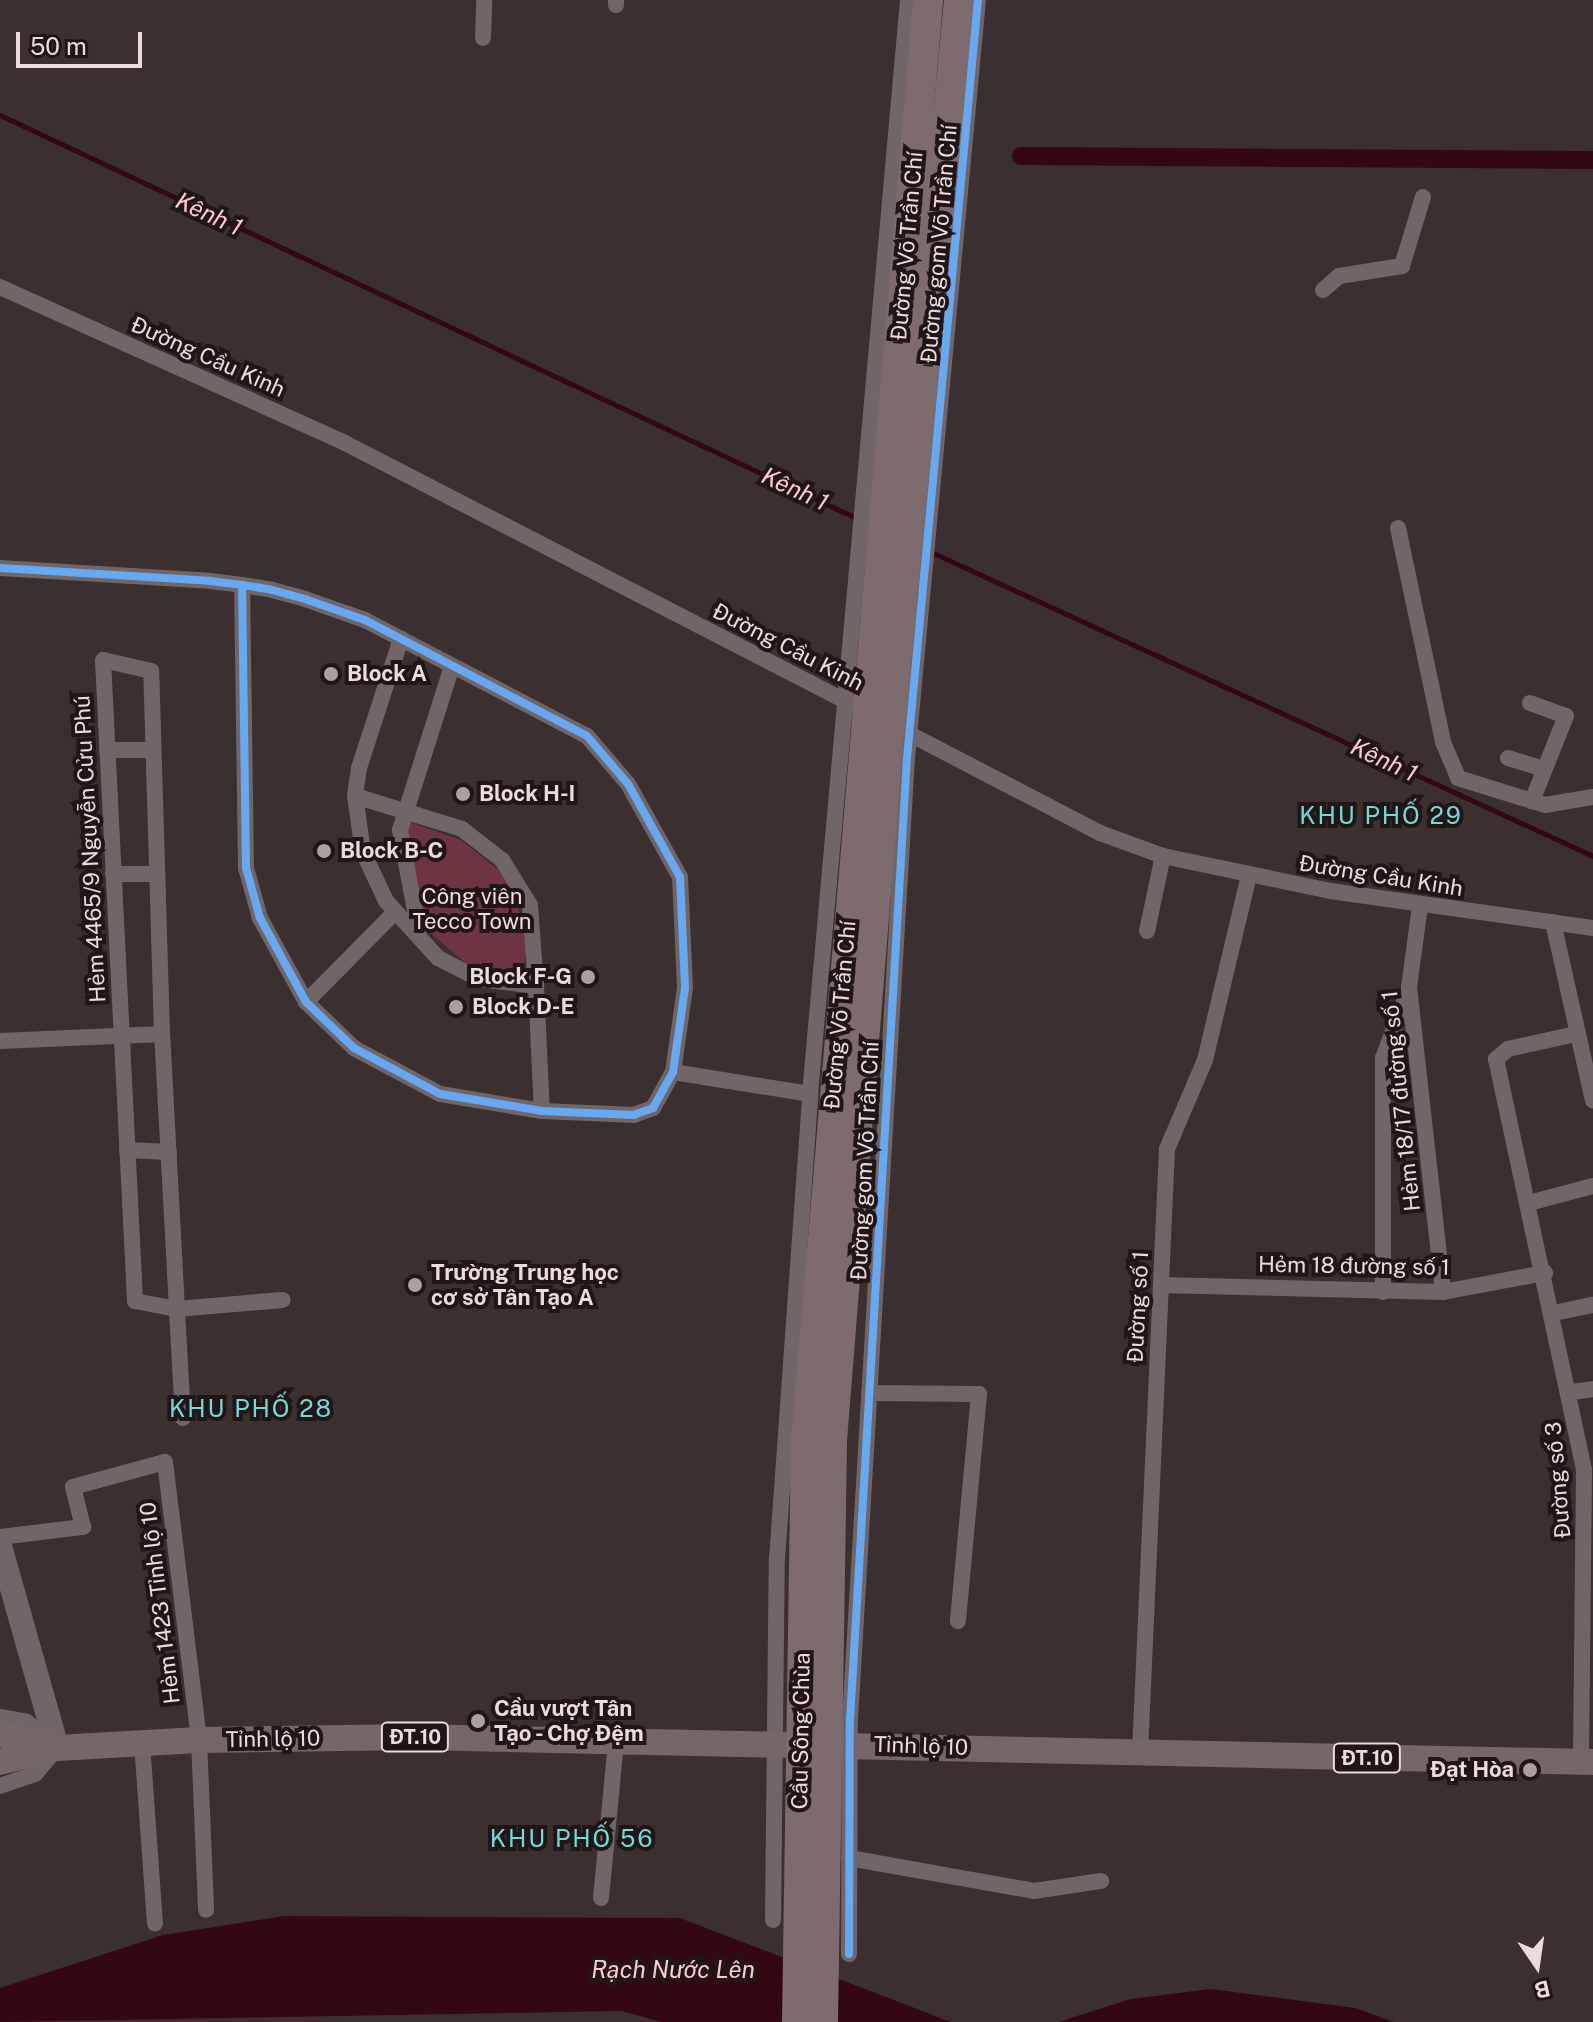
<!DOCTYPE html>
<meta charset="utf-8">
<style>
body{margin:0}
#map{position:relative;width:1593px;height:2022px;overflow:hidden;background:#3b2f30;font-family:"Public Sans",sans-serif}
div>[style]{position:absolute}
.green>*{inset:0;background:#6e343f}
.water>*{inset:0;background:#340813}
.stream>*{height:5px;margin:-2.5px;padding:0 2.5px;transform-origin:2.5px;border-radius:2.5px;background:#340813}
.canal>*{height:18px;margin:-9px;padding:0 9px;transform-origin:9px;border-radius:9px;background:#340813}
.street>*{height:16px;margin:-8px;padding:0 8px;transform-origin:8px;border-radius:8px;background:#716667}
.secondary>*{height:24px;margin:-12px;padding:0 12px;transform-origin:12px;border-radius:12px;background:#716667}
.primary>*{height:26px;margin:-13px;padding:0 13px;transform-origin:13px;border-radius:13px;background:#766668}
.highway>*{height:30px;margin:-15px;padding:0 15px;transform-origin:15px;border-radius:15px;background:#7d6b6e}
.cycleway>*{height:8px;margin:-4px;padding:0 4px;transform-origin:4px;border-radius:4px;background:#66a8f1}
.dots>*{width:22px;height:22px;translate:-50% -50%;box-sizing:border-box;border:4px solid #201517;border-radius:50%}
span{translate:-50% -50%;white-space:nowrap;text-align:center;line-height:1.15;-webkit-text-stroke:8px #201517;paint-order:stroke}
.shield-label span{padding:2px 6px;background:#201517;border:2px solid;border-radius:6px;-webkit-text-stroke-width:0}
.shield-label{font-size:20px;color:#ebdbdd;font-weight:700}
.street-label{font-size:22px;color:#ebdbdd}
.poi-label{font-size:22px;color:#ebdbdd;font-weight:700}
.left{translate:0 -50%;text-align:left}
.right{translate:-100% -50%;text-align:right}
.park-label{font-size:22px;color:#f6dadd}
.water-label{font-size:24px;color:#ffc9cf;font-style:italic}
.neighbourhood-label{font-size:24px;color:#71dcd6;letter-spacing:2px}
.north{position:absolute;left:1497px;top:1926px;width:80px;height:80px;-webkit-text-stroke:6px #201517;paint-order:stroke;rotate:167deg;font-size:22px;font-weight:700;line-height:32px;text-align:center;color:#ebdbdd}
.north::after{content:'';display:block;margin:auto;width:28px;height:36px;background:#ebdbdd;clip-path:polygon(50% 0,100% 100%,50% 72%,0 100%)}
.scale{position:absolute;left:16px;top:32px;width:126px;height:36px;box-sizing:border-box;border:4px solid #ebdbdd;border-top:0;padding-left:10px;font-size:24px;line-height:28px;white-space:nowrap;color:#ebdbdd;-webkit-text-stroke:6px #201517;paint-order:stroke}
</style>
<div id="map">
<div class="green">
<div style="clip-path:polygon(404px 820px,461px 840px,511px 880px,527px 942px,523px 975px,474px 970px,426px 929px)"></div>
</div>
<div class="water">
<div style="clip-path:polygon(284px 1916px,680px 1918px,951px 2022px,662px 2022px,621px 2011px,0 2022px,0 1988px,163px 1935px)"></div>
<div style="clip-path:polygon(1210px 1989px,1355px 2008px,1394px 2022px,1058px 2022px,1131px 1999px)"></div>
</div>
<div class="stream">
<div style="left:0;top:115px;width:948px;rotate:25.21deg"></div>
<div style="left:929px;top:551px;width:731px;rotate:24.67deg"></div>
</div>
<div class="canal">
<div style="left:1021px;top:156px;width:572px;rotate:0.4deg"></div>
</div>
<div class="street">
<div style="left:616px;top:5px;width:5px;rotate:-90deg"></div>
<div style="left:483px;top:38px;width:38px;rotate:-88deg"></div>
<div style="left:0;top:287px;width:379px;rotate:24.3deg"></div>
<div style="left:345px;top:443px;width:576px;rotate:27.28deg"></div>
<div style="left:1323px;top:290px;width:21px;rotate:-41deg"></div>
<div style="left:1339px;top:276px;width:64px;rotate:-9deg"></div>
<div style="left:1402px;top:266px;width:72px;rotate:-73.1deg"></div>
<div style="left:1398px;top:528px;width:219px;rotate:78.1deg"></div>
<div style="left:1443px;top:742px;width:39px;rotate:67deg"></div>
<div style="left:1458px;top:778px;width:91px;rotate:17.2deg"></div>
<div style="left:1545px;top:805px;width:49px;rotate:-9.5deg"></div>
<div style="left:0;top:568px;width:210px;rotate:3.5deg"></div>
<div style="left:210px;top:581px;width:32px;rotate:7deg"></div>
<div style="left:242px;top:585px;width:30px;rotate:9deg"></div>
<div style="left:272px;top:590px;width:34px;rotate:15deg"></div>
<div style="left:305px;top:599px;width:64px;rotate:19.3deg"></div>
<div style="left:365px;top:620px;width:250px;rotate:27.6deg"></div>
<div style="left:587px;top:736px;width:63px;rotate:49.5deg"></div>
<div style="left:628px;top:784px;width:107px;rotate:60.8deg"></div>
<div style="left:680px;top:877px;width:111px;rotate:87.4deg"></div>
<div style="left:685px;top:988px;width:85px;rotate:98.1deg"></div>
<div style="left:673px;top:1072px;width:41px;rotate:119.1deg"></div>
<div style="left:653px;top:1108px;width:20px;rotate:160deg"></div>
<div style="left:634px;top:1115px;width:92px;rotate:-177.5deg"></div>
<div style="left:542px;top:1111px;width:103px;rotate:-170.5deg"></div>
<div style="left:440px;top:1094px;width:98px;rotate:-151.9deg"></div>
<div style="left:354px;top:1048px;width:66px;rotate:-136.2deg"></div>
<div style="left:306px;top:1002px;width:96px;rotate:-118.7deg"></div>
<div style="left:260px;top:918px;width:52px;rotate:-105.6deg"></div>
<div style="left:246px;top:868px;width:283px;rotate:-90.8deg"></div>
<div style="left:1530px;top:703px;width:38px;rotate:20deg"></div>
<div style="left:1566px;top:716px;width:92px;rotate:111.8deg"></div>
<div style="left:902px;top:730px;width:223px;rotate:27.5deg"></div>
<div style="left:1100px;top:833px;width:67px;rotate:20.1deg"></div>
<div style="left:1163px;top:856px;width:171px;rotate:11.8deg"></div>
<div style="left:1330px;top:891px;width:266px;rotate:8deg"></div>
<div style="left:107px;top:750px;width:46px"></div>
<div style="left:1508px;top:758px;width:37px;rotate:17deg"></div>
<div style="left:355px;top:796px;width:112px;rotate:17.1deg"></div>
<div style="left:462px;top:829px;width:51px;rotate:37.8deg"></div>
<div style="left:502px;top:860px;width:53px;rotate:58.1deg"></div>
<div style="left:530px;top:905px;width:81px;rotate:85.8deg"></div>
<div style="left:536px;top:986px;width:57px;rotate:-173deg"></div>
<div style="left:479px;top:979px;width:46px;rotate:-152.9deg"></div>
<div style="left:438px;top:958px;width:77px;rotate:-132.4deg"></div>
<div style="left:386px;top:901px;width:54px;rotate:-115.1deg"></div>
<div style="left:363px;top:852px;width:57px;rotate:-98.1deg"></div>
<div style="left:355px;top:796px;width:28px;rotate:-82deg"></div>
<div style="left:359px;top:768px;width:136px;rotate:-72deg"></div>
<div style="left:113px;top:874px;width:44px"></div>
<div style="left:1420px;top:906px;width:82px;rotate:97.7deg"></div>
<div style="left:1409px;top:987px;width:307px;rotate:83.6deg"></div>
<div style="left:1553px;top:922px;width:183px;rotate:77.4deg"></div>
<div style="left:1147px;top:931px;width:77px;rotate:-78deg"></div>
<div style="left:419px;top:932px;width:104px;rotate:-100.6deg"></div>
<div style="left:400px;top:830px;width:172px;rotate:-72.4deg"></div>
<div style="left:536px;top:986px;width:125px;rotate:87.3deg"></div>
<div style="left:306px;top:1002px;width:125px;rotate:-45.3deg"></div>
<div style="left:1576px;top:1034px;width:70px;rotate:167.6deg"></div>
<div style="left:1508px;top:1049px;width:16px;rotate:140deg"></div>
<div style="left:1496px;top:1059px;width:420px;rotate:77.9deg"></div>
<div style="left:1584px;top:1470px;width:292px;rotate:90.6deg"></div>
<div style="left:0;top:1041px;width:162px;rotate:-2.5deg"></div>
<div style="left:673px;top:1072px;width:139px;rotate:9.1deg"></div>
<div style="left:127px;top:1150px;width:42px;rotate:2.7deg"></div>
<div style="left:1529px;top:1203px;width:66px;rotate:-14.9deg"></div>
<div style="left:1161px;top:1285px;width:282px;rotate:1.4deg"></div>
<div style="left:1443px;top:1292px;width:104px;rotate:-10.6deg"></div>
<div style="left:1383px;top:1292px;width:234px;rotate:-90deg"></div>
<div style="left:1383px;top:1058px;width:74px;rotate:-69.4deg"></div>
<div style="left:1554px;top:1313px;width:40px;rotate:-12deg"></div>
<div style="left:1572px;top:1392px;width:21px;rotate:-8deg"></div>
<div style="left:869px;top:1393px;width:110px;rotate:0.5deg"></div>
<div style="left:979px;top:1394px;width:228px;rotate:95.3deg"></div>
<div style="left:183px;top:1418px;width:109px;rotate:-93.2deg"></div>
<div style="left:177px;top:1309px;width:275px;rotate:-93.1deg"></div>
<div style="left:162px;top:1034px;width:363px;rotate:-91.7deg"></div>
<div style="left:151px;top:671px;width:49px;rotate:-167.1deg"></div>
<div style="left:103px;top:660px;width:642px;rotate:87.14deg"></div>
<div style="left:135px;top:1301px;width:43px;rotate:10.8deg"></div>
<div style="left:177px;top:1309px;width:106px;rotate:-4.9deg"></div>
<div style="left:0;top:1537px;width:84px;rotate:-6.9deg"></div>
<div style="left:83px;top:1527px;width:41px;rotate:-104deg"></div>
<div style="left:73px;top:1487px;width:95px;rotate:-15.2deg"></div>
<div style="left:165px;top:1462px;width:280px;rotate:83deg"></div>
<div style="left:199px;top:1740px;width:170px;rotate:87.6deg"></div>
<div style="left:0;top:1717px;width:27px;rotate:10deg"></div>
<div style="left:27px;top:1722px;width:40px;rotate:41deg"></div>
<div style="left:57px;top:1748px;width:34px;rotate:130deg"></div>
<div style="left:35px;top:1774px;width:37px;rotate:161deg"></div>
<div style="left:142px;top:1743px;width:181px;rotate:85.9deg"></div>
<div style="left:1140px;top:1753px;width:605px;rotate:-87.44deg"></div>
<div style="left:1167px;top:1149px;width:97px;rotate:-66.9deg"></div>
<div style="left:1205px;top:1060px;width:189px;rotate:-76.6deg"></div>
<div style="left:849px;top:1858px;width:188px;rotate:10.1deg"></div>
<div style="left:1034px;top:1891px;width:68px;rotate:-8.5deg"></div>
<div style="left:601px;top:1898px;width:157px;rotate:-84.5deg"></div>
<div style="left:773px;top:1920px;width:361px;rotate:-89.4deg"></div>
<div style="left:777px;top:1559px;width:466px;rotate:-85.9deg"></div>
<div style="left:810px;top:1094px;width:1098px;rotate:-84.88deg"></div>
<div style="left:849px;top:1954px;width:234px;rotate:-89.8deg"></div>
<div style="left:850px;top:1720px;width:964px;rotate:-86.61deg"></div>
<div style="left:907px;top:758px;width:761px;rotate:-84.65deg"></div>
</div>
<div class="secondary">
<div style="left:0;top:1546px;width:210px;rotate:74.2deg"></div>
</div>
<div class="primary">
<div style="left:0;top:1734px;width:59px;rotate:13.8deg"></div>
<div style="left:0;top:1762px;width:59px;rotate:-13.8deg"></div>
<div style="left:57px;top:1748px;width:142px;rotate:-3.2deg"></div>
<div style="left:199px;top:1740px;width:217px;rotate:-0.8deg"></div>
<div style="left:416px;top:1737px;width:1177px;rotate:1.22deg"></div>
</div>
<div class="highway">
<div style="left:797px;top:2022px;width:583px;rotate:-89.12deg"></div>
<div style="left:806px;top:1439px;width:1444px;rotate:-85.15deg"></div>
<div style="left:823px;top:2022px;width:582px;rotate:-89.11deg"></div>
<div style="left:832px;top:1440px;width:687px;rotate:-85.41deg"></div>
<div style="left:887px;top:755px;width:758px;rotate:-84.55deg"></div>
</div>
<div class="cycleway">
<div style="left:0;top:568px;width:210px;rotate:3.5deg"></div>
<div style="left:210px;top:581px;width:32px;rotate:7deg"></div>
<div style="left:242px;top:585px;width:30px;rotate:9deg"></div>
<div style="left:272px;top:590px;width:34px;rotate:15deg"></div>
<div style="left:305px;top:599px;width:64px;rotate:19.3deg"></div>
<div style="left:365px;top:620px;width:250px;rotate:27.6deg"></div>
<div style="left:587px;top:736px;width:63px;rotate:49.5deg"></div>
<div style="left:628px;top:784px;width:107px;rotate:60.8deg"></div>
<div style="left:680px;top:877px;width:111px;rotate:87.4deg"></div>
<div style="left:685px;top:988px;width:85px;rotate:98.1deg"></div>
<div style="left:673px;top:1072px;width:41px;rotate:119.1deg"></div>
<div style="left:653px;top:1108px;width:20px;rotate:160deg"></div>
<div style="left:634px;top:1115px;width:92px;rotate:-177.5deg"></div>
<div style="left:542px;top:1111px;width:103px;rotate:-170.5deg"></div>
<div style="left:440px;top:1094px;width:98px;rotate:-151.9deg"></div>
<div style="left:354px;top:1048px;width:66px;rotate:-136.2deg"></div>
<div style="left:306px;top:1002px;width:96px;rotate:-118.7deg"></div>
<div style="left:260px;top:918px;width:52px;rotate:-105.6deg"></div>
<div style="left:246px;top:868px;width:283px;rotate:-90.8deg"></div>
<div style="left:849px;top:1954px;width:234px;rotate:-89.8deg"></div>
<div style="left:850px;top:1720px;width:964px;rotate:-86.61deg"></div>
<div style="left:907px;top:758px;width:761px;rotate:-84.65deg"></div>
</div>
<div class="dots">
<div style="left:331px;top:674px;background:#ad9fa0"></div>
<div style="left:463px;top:794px;background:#ad9fa0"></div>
<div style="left:324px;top:851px;background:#ad9fa0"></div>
<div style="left:588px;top:977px;background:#ad9fa0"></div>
<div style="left:456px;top:1007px;background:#ad9fa0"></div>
<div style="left:415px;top:1285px;background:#ad9fa0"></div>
<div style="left:478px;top:1721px;background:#ad9fa0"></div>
<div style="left:1530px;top:1770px;background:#ad9fa0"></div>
</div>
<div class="shield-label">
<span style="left:415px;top:1737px">ĐT.10</span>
<span style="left:1367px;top:1758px">ĐT.10</span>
</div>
<div class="street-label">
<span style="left:939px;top:244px;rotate:-85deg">Đường gom Võ Trần Chí</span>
<span style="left:907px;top:246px;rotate:-85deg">Đường Võ Trần Chí</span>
<span style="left:208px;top:357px;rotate:24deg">Đường Cầu Kinh</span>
<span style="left:788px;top:647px;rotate:27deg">Đường Cầu Kinh</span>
<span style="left:90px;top:849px;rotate:-93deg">Hẻm 4465/9 Nguyễn Cửu Phú</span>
<span style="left:1381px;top:876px;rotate:9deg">Đường Cầu Kinh</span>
<span style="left:840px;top:1015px;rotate:-85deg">Đường Võ Trần Chí</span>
<span style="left:1401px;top:1101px;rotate:-96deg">Hẻm 18/17 đường số 1</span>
<span style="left:865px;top:1161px;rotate:-87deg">Đường gom Võ Trần Chí</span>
<span style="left:1354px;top:1266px;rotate:1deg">Hẻm 18 đường số 1</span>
<span style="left:1138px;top:1307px;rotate:-87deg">Đường số 1</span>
<span style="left:1558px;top:1480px;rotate:-95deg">Đường số 3</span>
<span style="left:160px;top:1603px;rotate:-97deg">Hẻm 1423 Tỉnh lộ 10</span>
<span style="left:801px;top:1731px;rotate:-89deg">Cầu Sông Chùa</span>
<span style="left:273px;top:1739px;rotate:-1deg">Tỉnh lộ 10</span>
<span style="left:921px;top:1746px;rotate:2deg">Tỉnh lộ 10</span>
</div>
<div class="poi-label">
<span class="left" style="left:347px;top:674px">Block A</span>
<span class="left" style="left:479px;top:794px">Block H-I</span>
<span class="left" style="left:340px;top:851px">Block B-C</span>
<span class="right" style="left:572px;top:977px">Block F-G</span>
<span class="left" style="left:472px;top:1007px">Block D-E</span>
<span class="left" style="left:431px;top:1285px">Trường Trung học<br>cơ sở Tân Tạo A</span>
<span class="left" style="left:494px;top:1721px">Cầu vượt Tân<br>Tạo - Chợ Đệm</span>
<span class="right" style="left:1514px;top:1770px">Đạt Hòa</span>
</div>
<div class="park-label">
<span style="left:472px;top:909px">Công viên<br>Tecco Town</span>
</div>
<div class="water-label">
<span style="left:209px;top:214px;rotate:25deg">Kênh 1</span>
<span style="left:795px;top:489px;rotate:25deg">Kênh 1</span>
<span style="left:1384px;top:760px;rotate:25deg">Kênh 1</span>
<span style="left:673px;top:1970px">Rạch Nước Lên</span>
</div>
<div class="neighbourhood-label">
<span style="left:1381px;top:816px">KHU PHỐ 29</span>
<span style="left:251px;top:1409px">KHU PHỐ 28</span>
<span style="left:572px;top:1839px">KHU PHỐ 56</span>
</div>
<div class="north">B</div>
<div class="scale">50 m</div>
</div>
